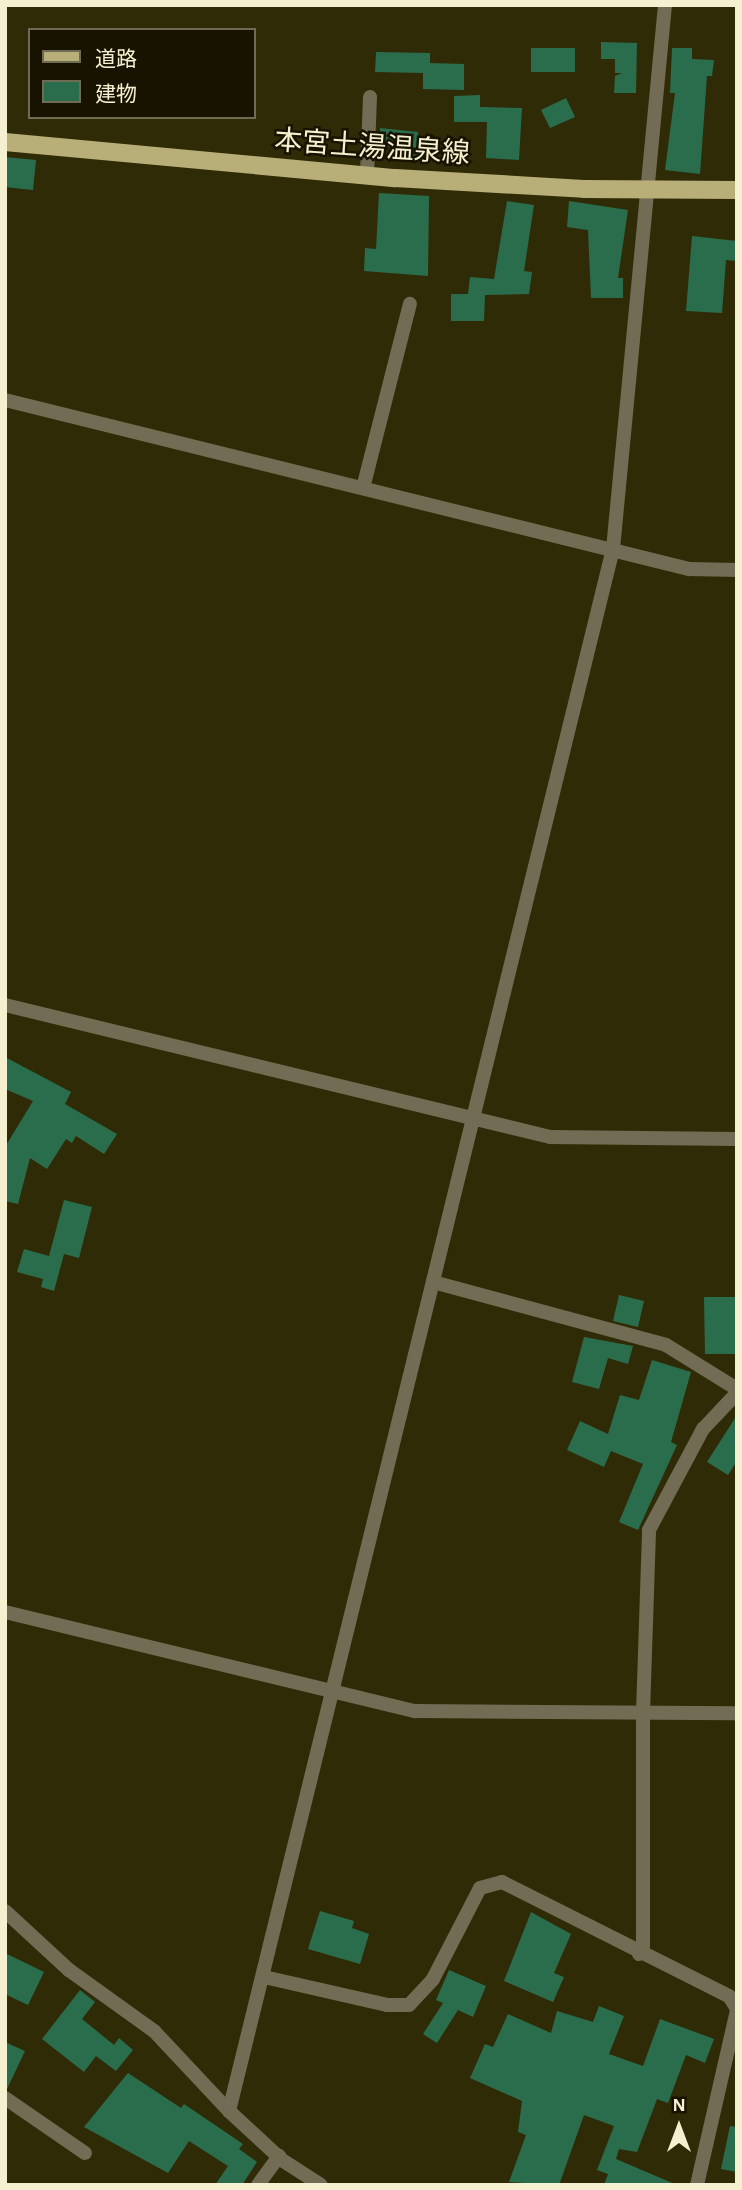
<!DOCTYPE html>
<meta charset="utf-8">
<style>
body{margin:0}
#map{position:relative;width:742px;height:2190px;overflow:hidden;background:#302b07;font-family:"Alegreya Sans","Noto Sans JP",sans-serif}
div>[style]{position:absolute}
.building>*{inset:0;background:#2a6d4d}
.minor>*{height:14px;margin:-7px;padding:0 7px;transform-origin:7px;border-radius:7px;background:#716c53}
.primary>*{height:18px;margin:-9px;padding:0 9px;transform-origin:9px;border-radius:9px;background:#b8ae78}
span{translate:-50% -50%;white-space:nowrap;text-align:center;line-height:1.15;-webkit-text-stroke:5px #171300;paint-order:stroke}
.street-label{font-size:28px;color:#f5f0cf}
.frame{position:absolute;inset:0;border:7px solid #f5f0cf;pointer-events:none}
.legend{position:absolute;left:28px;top:28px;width:228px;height:91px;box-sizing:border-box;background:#171300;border:2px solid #706b53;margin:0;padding:9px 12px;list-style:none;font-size:21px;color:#f5f0cf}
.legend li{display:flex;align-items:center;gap:14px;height:35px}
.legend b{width:35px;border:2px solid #706b53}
.north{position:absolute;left:644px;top:2092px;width:70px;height:70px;-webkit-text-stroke:5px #171300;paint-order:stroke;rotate:0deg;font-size:19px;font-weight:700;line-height:28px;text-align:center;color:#f5f0cf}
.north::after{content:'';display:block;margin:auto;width:24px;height:32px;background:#f5f0cf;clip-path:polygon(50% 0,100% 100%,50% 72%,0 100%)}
</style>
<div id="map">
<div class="building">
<div style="clip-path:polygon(601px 42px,637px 43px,636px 93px,614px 93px,615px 76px,622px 73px,615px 73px,615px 59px,601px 59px)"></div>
<div style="clip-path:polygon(531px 48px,575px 48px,575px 72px,531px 72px)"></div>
<div style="clip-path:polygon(672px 48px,692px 48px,692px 59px,714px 60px,712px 76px,707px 76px,700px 174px,665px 170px,675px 93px,670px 93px)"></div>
<div style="clip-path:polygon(376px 52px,430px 53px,430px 63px,464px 64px,464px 90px,423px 89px,423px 73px,375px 72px)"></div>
<div style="clip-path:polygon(480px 95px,480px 107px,522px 108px,519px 160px,486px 158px,487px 122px,454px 122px,454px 96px)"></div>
<div style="clip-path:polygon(566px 98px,575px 117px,550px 128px,541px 110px)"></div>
<div style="clip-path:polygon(380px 128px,418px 132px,417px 159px,402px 159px,403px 147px,380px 147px)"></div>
<div style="clip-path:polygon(5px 157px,36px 160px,33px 190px,5px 187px)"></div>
<div style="clip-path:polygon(379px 193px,429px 196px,428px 276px,364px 271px,365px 248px,376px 249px)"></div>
<div style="clip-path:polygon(507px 201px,534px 205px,524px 271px,532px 272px,529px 294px,485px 295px,484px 321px,451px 321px,451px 294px,468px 294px,470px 277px,494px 279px)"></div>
<div style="clip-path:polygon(569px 201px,628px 210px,618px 278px,623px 278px,623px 298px,591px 298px,588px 230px,567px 227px)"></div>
<div style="clip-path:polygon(692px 236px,737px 241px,737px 261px,726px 260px,722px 313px,686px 311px)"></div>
<div style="clip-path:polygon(5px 1057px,71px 1092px,65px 1104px,117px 1134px,104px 1154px,76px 1136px,72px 1143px,66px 1139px,47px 1169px,30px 1158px,18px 1204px,5px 1201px,5px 1147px,33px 1101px,5px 1089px)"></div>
<div style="clip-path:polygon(64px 1200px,92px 1207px,79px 1258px,64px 1254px,54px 1291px,41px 1287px,43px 1279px,17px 1272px,24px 1249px,49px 1256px)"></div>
<div style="clip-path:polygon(619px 1295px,644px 1301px,638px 1327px,613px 1321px)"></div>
<div style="clip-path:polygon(704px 1297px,737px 1297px,737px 1354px,705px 1354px)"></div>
<div style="clip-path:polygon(584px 1337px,633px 1346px,628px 1364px,608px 1358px,599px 1389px,572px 1382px)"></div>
<div style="clip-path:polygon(652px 1360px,691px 1372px,671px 1442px,677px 1445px,638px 1530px,619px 1522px,643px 1464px,611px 1451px,604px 1467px,567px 1450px,580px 1421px,608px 1434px,620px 1395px,639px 1400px)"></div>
<div style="clip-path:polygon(737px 1415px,737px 1461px,728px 1475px,707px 1462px)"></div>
<div style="clip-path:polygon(320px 1911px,354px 1921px,352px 1928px,369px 1934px,360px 1964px,308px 1949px)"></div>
<div style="clip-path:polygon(531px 1912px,571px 1934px,554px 1973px,564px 1977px,553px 2002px,504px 1981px)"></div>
<div style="clip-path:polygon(5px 1953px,44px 1972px,28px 2005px,5px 1994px)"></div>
<div style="clip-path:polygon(449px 1970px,486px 1986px,473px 2017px,458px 2010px,437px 2043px,423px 2034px,443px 2003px,436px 2000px)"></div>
<div style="clip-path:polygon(80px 1990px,95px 2002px,82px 2019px,114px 2045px,119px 2038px,133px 2050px,116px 2071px,96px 2056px,84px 2072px,42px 2039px)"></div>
<div style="clip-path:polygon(599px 2006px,624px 2016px,609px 2054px,643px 2066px,660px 2019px,714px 2039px,705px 2063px,686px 2055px,668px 2103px,657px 2099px,637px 2152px,619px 2149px,616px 2159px,677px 2185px,604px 2185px,608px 2174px,597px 2170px,614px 2126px,584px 2115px,559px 2185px,509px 2182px,526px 2135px,518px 2132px,522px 2101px,470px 2078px,485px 2044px,493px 2047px,508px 2014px,551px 2033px,557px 2011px,593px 2022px)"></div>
<div style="clip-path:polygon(5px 2042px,25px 2051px,7px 2089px,5px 2088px)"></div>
<div style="clip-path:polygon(128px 2073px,181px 2108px,184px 2104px,243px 2144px,239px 2149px,257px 2162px,242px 2185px,215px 2185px,228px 2166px,189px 2141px,168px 2173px,84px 2127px)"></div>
<div style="clip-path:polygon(730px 2126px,737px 2127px,737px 2172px,721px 2169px)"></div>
</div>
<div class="minor">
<div style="left:367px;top:175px;width:78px;rotate:-87.8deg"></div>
<div style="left:5px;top:400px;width:705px;rotate:13.88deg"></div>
<div style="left:689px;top:569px;width:48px;rotate:1.2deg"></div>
<div style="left:363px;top:488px;width:190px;rotate:-75.7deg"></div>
<div style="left:5px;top:1005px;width:561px;rotate:13.61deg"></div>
<div style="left:550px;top:1137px;width:187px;rotate:0.6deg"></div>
<div style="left:433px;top:1282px;width:241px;rotate:15.1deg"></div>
<div style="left:666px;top:1345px;width:84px;rotate:31.8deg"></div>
<div style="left:5px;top:1612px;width:422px;rotate:13.6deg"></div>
<div style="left:415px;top:1711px;width:322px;rotate:0.4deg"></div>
<div style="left:5px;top:1911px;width:87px;rotate:42.7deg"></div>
<div style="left:69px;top:1970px;width:105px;rotate:35.7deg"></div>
<div style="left:154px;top:2031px;width:110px;rotate:46.8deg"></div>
<div style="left:229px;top:2111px;width:72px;rotate:42.8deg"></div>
<div style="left:282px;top:2160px;width:46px;rotate:32.7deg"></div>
<div style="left:639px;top:1954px;width:10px;rotate:-66deg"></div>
<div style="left:643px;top:1945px;width:232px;rotate:-90deg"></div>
<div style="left:643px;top:1713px;width:183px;rotate:-88.1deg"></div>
<div style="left:649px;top:1530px;width:115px;rotate:-61.9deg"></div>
<div style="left:703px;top:1429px;width:50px;rotate:-46.6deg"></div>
<div style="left:264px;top:1977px;width:126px;rotate:12.8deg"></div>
<div style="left:387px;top:2005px;width:22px"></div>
<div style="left:409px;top:2005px;width:35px;rotate:-47deg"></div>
<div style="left:433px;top:1979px;width:102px;rotate:-62.7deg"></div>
<div style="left:480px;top:1888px;width:23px;rotate:-15deg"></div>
<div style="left:502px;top:1882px;width:254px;rotate:26.7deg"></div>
<div style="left:729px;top:1996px;width:15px;rotate:58deg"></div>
<div style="left:5px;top:2098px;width:97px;rotate:34.5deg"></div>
<div style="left:229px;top:2111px;width:1609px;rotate:-76.19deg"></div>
<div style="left:613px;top:549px;width:546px;rotate:-84.54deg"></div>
<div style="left:258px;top:2185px;width:36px;rotate:-54deg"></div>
<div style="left:697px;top:2185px;width:180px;rotate:-77.1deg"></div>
</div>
<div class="primary">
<div style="left:5px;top:142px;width:392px;rotate:5.3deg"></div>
<div style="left:395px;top:178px;width:189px;rotate:3.3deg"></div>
<div style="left:584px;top:189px;width:153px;rotate:0.4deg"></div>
</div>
<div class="street-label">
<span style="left:372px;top:148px;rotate:4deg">本宮土湯温泉線</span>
</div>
<div class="frame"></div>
<ul class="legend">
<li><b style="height:9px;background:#b8ae78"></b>道路</li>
<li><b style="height:19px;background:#2a6d4d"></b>建物</li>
</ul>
<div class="north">N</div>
</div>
